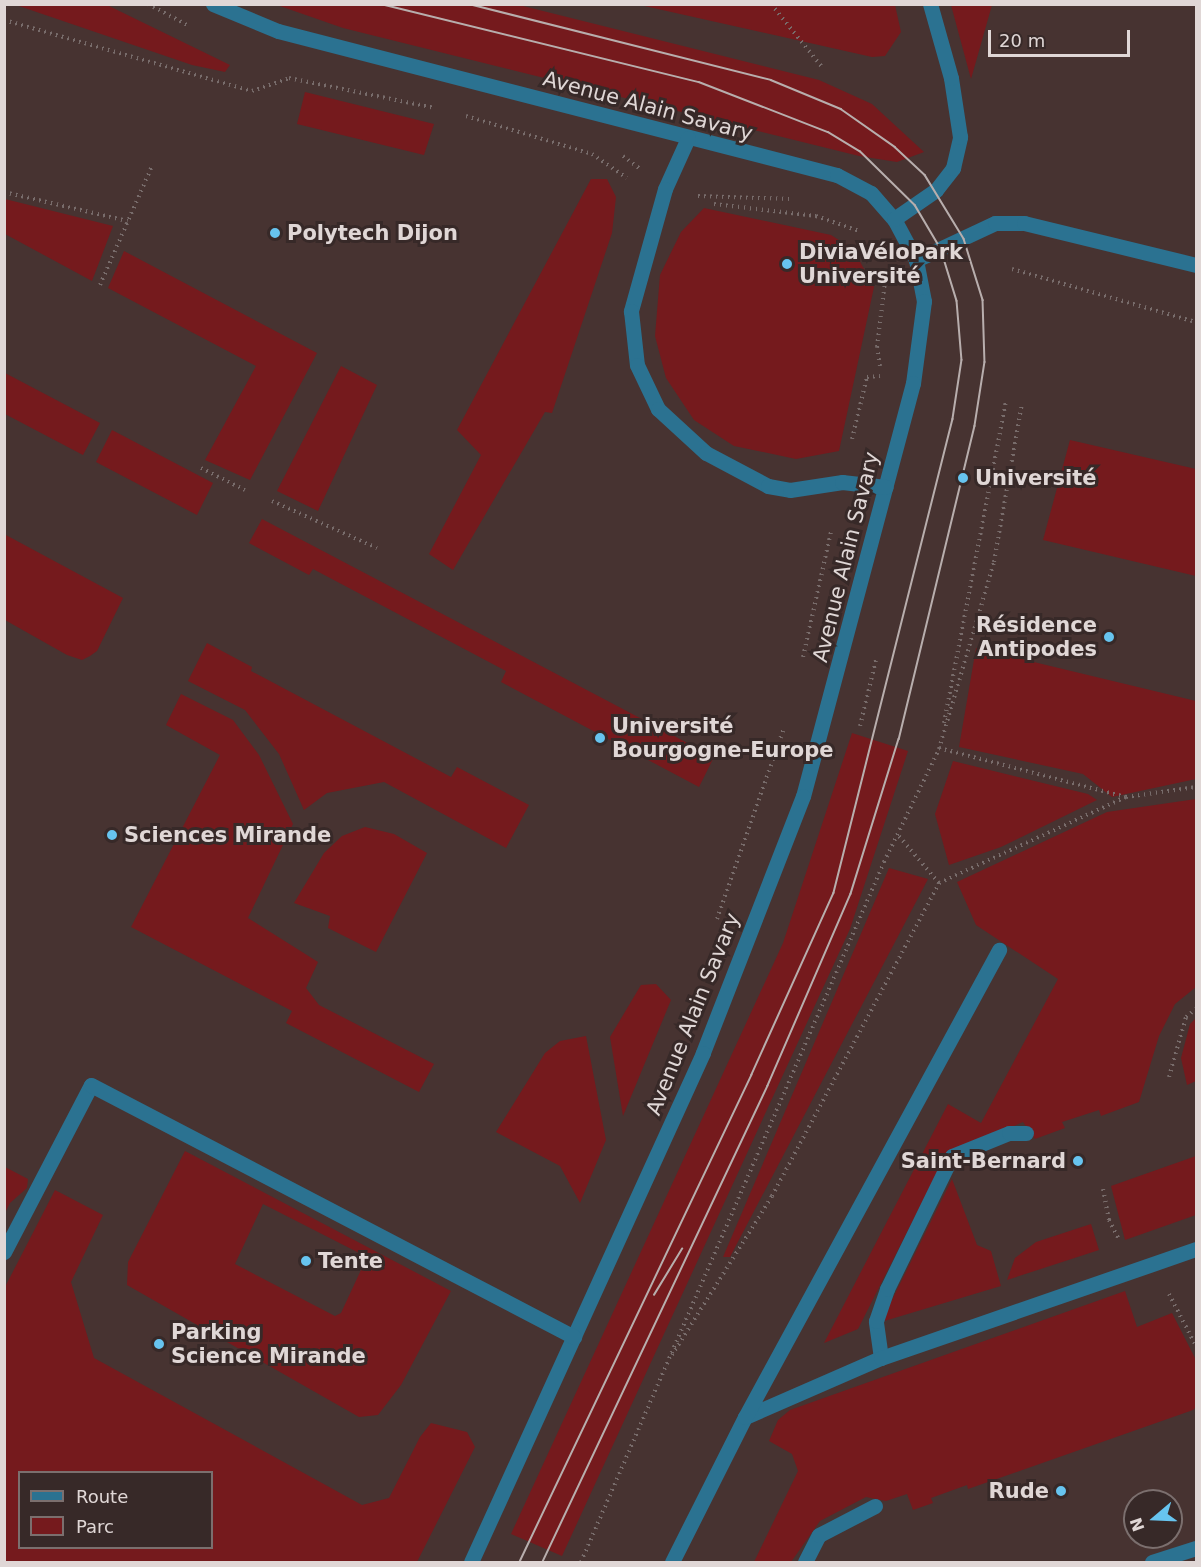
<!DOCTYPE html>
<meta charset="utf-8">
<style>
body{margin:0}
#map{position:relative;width:1201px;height:1567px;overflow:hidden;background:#372928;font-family:"DejaVu Sans",sans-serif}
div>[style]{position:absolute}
.built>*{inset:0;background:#473331}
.green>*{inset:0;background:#751a1d}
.path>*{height:4px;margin-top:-2px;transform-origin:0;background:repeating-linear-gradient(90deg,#786c6b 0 1.5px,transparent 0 6px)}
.minor>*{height:15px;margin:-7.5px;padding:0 7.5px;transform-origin:7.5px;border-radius:7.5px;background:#2b7291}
.tram>*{height:1.5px;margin:-0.75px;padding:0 0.75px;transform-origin:0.75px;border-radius:0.75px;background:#b8aead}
.dots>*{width:16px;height:16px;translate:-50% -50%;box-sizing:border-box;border:3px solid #372928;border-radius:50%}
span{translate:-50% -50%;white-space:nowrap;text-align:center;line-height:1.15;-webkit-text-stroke:6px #372928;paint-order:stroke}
.street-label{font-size:21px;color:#e0d7d6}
.poi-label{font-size:21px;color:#e0d7d6;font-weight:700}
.left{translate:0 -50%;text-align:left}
.right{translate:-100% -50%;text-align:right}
.frame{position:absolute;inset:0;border:6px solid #e0d7d6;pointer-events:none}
.legend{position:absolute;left:18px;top:1471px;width:195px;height:78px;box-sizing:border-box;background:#372928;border:2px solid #7b6f6e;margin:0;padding:8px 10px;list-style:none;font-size:18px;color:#e0d7d6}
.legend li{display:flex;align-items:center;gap:12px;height:30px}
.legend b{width:30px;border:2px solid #7b6f6e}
.north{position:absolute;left:1123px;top:1489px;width:60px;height:60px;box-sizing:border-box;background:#372928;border:2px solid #7b6f6e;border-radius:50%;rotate:251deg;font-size:16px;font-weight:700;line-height:24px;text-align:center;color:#e0d7d6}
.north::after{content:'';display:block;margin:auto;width:21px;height:27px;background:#67c4ef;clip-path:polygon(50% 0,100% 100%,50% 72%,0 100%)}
.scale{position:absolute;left:988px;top:30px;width:142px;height:27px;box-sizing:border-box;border:3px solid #e0d7d6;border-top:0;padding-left:8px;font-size:18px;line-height:21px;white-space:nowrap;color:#e0d7d6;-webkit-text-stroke:4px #372928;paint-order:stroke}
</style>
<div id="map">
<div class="built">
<div style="clip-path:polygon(evenodd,5px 5px,1196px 5px,1196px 1562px,5px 1562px,5px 5px,20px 1472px,212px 1472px,212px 1548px,20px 1548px,20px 1472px,5px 5px,1135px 1501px,1171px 1501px,1171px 1537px,1135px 1537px,1135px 1501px)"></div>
</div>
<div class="green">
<div style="clip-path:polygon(16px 5px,107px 5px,230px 65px,225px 72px,192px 65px)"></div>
<div style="clip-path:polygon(277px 5px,519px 5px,819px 80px,872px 104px,924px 152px,897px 162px,859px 156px,343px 28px)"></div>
<div style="clip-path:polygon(640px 5px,895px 5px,901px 32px,885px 56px,872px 57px)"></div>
<div style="clip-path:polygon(951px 5px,992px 5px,971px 79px)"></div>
<div style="clip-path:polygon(305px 92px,434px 124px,424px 155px,297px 124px)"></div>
<div style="clip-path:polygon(591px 179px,607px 179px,616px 197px,612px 233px,552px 413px,545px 412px,453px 570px,429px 554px,481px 455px,457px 430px)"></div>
<div style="clip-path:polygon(5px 199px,113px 226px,92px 281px,5px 234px)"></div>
<div style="clip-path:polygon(704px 208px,831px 235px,853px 249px,874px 287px,839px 451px,796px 459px,734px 446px,694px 420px,666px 378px,655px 336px,660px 275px,681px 232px)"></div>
<div style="clip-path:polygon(124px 251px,317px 353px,250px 480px,205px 460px,256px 366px,108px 288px)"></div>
<div style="clip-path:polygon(341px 366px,377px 385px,318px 511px,277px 491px)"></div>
<div style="clip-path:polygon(5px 373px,100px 423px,83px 455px,5px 414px)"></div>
<div style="clip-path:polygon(112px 430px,213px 483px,197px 515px,96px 462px)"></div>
<div style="clip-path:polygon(1070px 440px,1196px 469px,1196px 576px,1043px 540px)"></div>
<div style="clip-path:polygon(262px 519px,714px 757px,699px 787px,501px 682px,506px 671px,313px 569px,309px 575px,249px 543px)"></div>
<div style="clip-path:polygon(4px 534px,123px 598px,97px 651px,90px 656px,82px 660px,67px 655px,5px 620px)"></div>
<div style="clip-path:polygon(207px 643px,252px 667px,251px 671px,451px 777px,457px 767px,529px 805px,506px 848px,384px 782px,327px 793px,304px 810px,279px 754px,245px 710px,188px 681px)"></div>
<div style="clip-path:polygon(976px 648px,1196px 701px,1196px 779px,1112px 797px,1083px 774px,959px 747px)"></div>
<div style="clip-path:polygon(181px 694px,233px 720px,259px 755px,293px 824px,248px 918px,318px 962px,306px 988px,319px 1005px,434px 1064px,419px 1092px,286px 1023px,292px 1011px,131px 927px,220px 755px,166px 725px)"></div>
<div style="clip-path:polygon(852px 733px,908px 751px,850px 929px,562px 1556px,511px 1534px,783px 943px)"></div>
<div style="clip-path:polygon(953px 761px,1088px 794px,1097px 800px,1001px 847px,949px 865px,935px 814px)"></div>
<div style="clip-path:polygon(1196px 799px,1196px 987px,1175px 1004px,1159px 1036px,1139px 1102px,1101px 1116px,1099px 1110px,1062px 1122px,1065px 1128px,1035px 1139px,1023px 1122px,946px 1155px,858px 1329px,824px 1343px,948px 1104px,981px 1123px,1058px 979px,976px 925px,957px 882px,1107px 812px)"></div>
<div style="clip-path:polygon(365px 827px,394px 834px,427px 853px,376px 952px,328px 928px,330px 916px,294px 903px,324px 853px,342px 836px)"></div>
<div style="clip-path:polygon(889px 868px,928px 879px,730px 1257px,723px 1257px)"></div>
<div style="clip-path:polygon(656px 984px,671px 1000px,623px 1116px,610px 1037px,641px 985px)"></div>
<div style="clip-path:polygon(1196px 1018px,1196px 1081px,1187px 1085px,1181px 1058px,1190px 1024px)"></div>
<div style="clip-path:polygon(586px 1036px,606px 1140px,580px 1203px,560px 1166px,496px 1132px,545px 1053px,560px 1041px)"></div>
<div style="clip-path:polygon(evenodd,185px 1151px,451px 1291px,401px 1385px,378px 1415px,359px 1417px,127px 1285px,128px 1262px,185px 1151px,263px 1204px,367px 1257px,341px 1313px,335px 1316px,235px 1264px,263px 1204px)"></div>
<div style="clip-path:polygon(1196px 1156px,1196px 1215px,1125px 1240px,1111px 1186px)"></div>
<div style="clip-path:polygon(5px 1167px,28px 1179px,27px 1188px,10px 1203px,5px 1213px)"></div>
<div style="clip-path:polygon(952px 1179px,977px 1245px,991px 1251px,1001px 1286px,881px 1322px)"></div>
<div style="clip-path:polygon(evenodd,55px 1190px,103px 1215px,71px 1282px,94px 1358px,362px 1505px,389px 1498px,420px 1437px,431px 1423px,467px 1432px,475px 1447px,417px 1562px,5px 1562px,5px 1287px,55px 1190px,20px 1472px,212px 1472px,212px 1548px,20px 1548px,20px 1472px)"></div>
<div style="clip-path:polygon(1091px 1224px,1099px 1250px,1007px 1280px,1015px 1258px,1036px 1242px)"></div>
<div style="clip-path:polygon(1125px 1291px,1137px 1327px,1172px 1313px,1196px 1360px,1196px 1407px,1193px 1410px,968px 1489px,967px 1485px,931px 1498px,933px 1503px,913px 1510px,907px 1494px,886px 1501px,866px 1497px,820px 1521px,791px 1562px,754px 1562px,798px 1471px,792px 1454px,769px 1441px,778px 1420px,790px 1410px)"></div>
</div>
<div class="path">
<div style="left:148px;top:4px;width:44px;rotate:28.3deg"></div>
<div style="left:771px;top:4px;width:81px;rotate:51deg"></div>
<div style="left:4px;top:20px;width:258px;rotate:16deg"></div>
<div style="left:252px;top:91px;width:39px;rotate:-19deg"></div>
<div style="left:289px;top:78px;width:149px;rotate:11.6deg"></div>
<div style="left:466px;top:116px;width:132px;rotate:16.8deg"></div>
<div style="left:592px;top:154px;width:42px;rotate:34.4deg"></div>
<div style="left:623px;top:156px;width:20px;rotate:37deg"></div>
<div style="left:4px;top:192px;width:127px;rotate:13.2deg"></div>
<div style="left:698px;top:196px;width:91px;rotate:1.9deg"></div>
<div style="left:714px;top:204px;width:103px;rotate:6.7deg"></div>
<div style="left:816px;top:216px;width:46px;rotate:19.2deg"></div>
<div style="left:1012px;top:269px;width:191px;rotate:16.1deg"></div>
<div style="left:100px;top:285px;width:128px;rotate:-66.4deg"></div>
<div style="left:880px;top:366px;width:19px;rotate:-99deg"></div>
<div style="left:877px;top:347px;width:65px;rotate:-83deg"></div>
<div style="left:852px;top:439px;width:64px;rotate:-76.4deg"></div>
<div style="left:867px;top:377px;width:13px;rotate:-4deg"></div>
<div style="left:201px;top:468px;width:49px;rotate:26.6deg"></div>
<div style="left:272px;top:501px;width:115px;rotate:24.1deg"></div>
<div style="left:803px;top:657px;width:128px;rotate:-77.4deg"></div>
<div style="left:944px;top:723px;width:329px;rotate:-79.1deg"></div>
<div style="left:860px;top:726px;width:68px;rotate:-76.4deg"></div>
<div style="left:939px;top:748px;width:193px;rotate:14.7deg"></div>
<div style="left:939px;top:883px;width:206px;rotate:-24.7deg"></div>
<div style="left:1126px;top:797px;width:71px;rotate:-8.1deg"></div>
<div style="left:717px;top:919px;width:202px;rotate:-70.7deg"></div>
<div style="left:1169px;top:1077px;width:62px;rotate:-74.2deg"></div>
<div style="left:1186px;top:1017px;width:13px;rotate:-39deg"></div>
<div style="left:1103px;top:1189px;width:32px;rotate:79deg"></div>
<div style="left:1109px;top:1220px;width:22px;rotate:63deg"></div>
<div style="left:1169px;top:1294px;width:59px;rotate:62.6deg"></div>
<div style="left:672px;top:1355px;width:188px;rotate:-57.8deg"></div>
<div style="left:772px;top:1196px;width:355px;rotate:-61.9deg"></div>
<div style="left:939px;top:883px;width:65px;rotate:-130.6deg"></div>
<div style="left:581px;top:1562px;width:763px;rotate:-66.59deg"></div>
<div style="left:884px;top:862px;width:126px;rotate:-64deg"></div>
<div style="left:939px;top:749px;width:195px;rotate:-73.6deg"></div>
<div style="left:994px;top:562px;width:161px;rotate:-80deg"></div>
</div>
<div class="minor">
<div style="left:213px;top:4px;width:70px;rotate:22.6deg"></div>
<div style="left:278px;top:31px;width:577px;rotate:14.45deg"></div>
<div style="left:837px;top:175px;width:38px;rotate:28deg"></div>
<div style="left:871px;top:193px;width:35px;rotate:49deg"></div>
<div style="left:894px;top:219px;width:47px;rotate:61.8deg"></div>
<div style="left:916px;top:260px;width:42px;rotate:79deg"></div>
<div style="left:924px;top:301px;width:83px;rotate:97.6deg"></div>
<div style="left:913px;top:383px;width:427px;rotate:104.9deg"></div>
<div style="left:803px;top:796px;width:276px;rotate:111.3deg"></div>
<div style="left:703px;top:1053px;width:559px;rotate:114.5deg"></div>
<div style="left:688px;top:138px;width:56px;rotate:114.3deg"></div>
<div style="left:665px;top:189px;width:127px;rotate:105.6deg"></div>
<div style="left:631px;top:311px;width:54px;rotate:83.7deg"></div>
<div style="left:637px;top:365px;width:49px;rotate:64.5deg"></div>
<div style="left:658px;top:409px;width:65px;rotate:42.5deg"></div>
<div style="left:706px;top:453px;width:70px;rotate:28deg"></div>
<div style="left:768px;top:486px;width:22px;rotate:10deg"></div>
<div style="left:790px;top:490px;width:53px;rotate:-8.7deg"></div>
<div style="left:842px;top:482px;width:44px;rotate:6.5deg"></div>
<div style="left:894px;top:219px;width:51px;rotate:-34.6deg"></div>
<div style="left:936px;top:190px;width:28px;rotate:-52deg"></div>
<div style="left:953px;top:168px;width:32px;rotate:-77deg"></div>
<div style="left:960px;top:137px;width:60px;rotate:-98.7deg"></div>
<div style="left:951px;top:78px;width:77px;rotate:-105.8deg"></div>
<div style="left:916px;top:260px;width:87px;rotate:-25.1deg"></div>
<div style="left:995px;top:223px;width:29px"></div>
<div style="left:1024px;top:223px;width:177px;rotate:13.7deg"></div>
<div style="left:4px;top:1252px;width:188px;rotate:-62.5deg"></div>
<div style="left:91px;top:1085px;width:545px;rotate:27.55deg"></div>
<div style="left:881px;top:1358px;width:37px;rotate:-98deg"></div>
<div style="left:876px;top:1321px;width:34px;rotate:-71deg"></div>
<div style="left:887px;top:1289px;width:148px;rotate:-64deg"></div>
<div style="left:952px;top:1156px;width:61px;rotate:-22deg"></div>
<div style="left:1009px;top:1133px;width:17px"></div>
<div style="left:745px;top:1417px;width:148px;rotate:-23.5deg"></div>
<div style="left:881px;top:1358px;width:333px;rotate:-19.1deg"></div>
<div style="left:672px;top:1562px;width:162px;rotate:-63.3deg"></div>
<div style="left:745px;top:1417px;width:532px;rotate:-61.46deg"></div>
<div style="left:805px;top:1562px;width:30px;rotate:-63deg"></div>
<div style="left:819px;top:1535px;width:63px;rotate:-27.4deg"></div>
<div style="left:1152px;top:1562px;width:46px;rotate:-17.7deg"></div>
</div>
<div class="tram">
<div style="left:381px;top:4px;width:327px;rotate:13.8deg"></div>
<div style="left:699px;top:82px;width:138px;rotate:21.2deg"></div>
<div style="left:828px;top:132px;width:37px;rotate:31deg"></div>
<div style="left:860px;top:151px;width:77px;rotate:44.5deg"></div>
<div style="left:915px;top:205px;width:51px;rotate:59.4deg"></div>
<div style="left:941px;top:249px;width:54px;rotate:72.9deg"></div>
<div style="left:957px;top:301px;width:59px;rotate:85.2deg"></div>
<div style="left:962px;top:360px;width:60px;rotate:98.7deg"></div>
<div style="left:953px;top:419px;width:489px;rotate:104.1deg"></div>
<div style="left:834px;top:893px;width:200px;rotate:114.3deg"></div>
<div style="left:752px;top:1075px;width:539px;rotate:115.47deg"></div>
<div style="left:469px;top:4px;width:311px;rotate:14.1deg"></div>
<div style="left:771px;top:80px;width:76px;rotate:22.5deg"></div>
<div style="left:841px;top:109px;width:66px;rotate:35.1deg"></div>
<div style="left:895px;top:147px;width:41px;rotate:43deg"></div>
<div style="left:925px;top:175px;width:75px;rotate:58.6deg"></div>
<div style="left:964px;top:239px;width:64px;rotate:72.7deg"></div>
<div style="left:983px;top:300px;width:62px;rotate:88.2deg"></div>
<div style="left:985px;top:362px;width:65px;rotate:98.9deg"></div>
<div style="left:975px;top:426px;width:322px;rotate:103.6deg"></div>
<div style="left:899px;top:739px;width:162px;rotate:107.2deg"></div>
<div style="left:851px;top:894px;width:209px;rotate:113.4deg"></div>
<div style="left:768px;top:1086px;width:526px;rotate:115.3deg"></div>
<div style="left:654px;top:1295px;width:54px;rotate:-58.7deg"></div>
</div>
<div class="dots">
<div style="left:275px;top:233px;background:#67c4ef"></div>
<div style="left:787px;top:264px;background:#67c4ef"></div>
<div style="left:963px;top:478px;background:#67c4ef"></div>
<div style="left:1109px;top:637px;background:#67c4ef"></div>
<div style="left:600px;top:738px;background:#67c4ef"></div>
<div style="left:112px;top:835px;background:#67c4ef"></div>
<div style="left:1078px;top:1161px;background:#67c4ef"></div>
<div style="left:306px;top:1261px;background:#67c4ef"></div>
<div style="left:159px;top:1344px;background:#67c4ef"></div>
<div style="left:1061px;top:1491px;background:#67c4ef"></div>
</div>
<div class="street-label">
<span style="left:648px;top:106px;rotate:15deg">Avenue Alain Savary</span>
<span style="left:846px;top:557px;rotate:-76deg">Avenue Alain Savary</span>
<span style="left:693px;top:1014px;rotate:-68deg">Avenue Alain Savary</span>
</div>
<div class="poi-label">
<span class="left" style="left:287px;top:233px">Polytech Dijon</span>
<span class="left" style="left:799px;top:264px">DiviaVéloPark<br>Université</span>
<span class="left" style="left:975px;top:478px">Université</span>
<span class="right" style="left:1097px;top:637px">Résidence<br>Antipodes</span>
<span class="left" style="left:612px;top:738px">Université<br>Bourgogne-Europe</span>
<span class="left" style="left:124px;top:835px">Sciences Mirande</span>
<span class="right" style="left:1066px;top:1161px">Saint-Bernard</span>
<span class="left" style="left:318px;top:1261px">Tente</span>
<span class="left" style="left:171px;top:1344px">Parking<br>Science Mirande</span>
<span class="right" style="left:1049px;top:1491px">Rude</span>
</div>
<div class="frame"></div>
<ul class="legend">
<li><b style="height:8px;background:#2b7291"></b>Route</li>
<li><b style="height:16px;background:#751a1d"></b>Parc</li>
</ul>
<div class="north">N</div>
<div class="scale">20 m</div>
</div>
